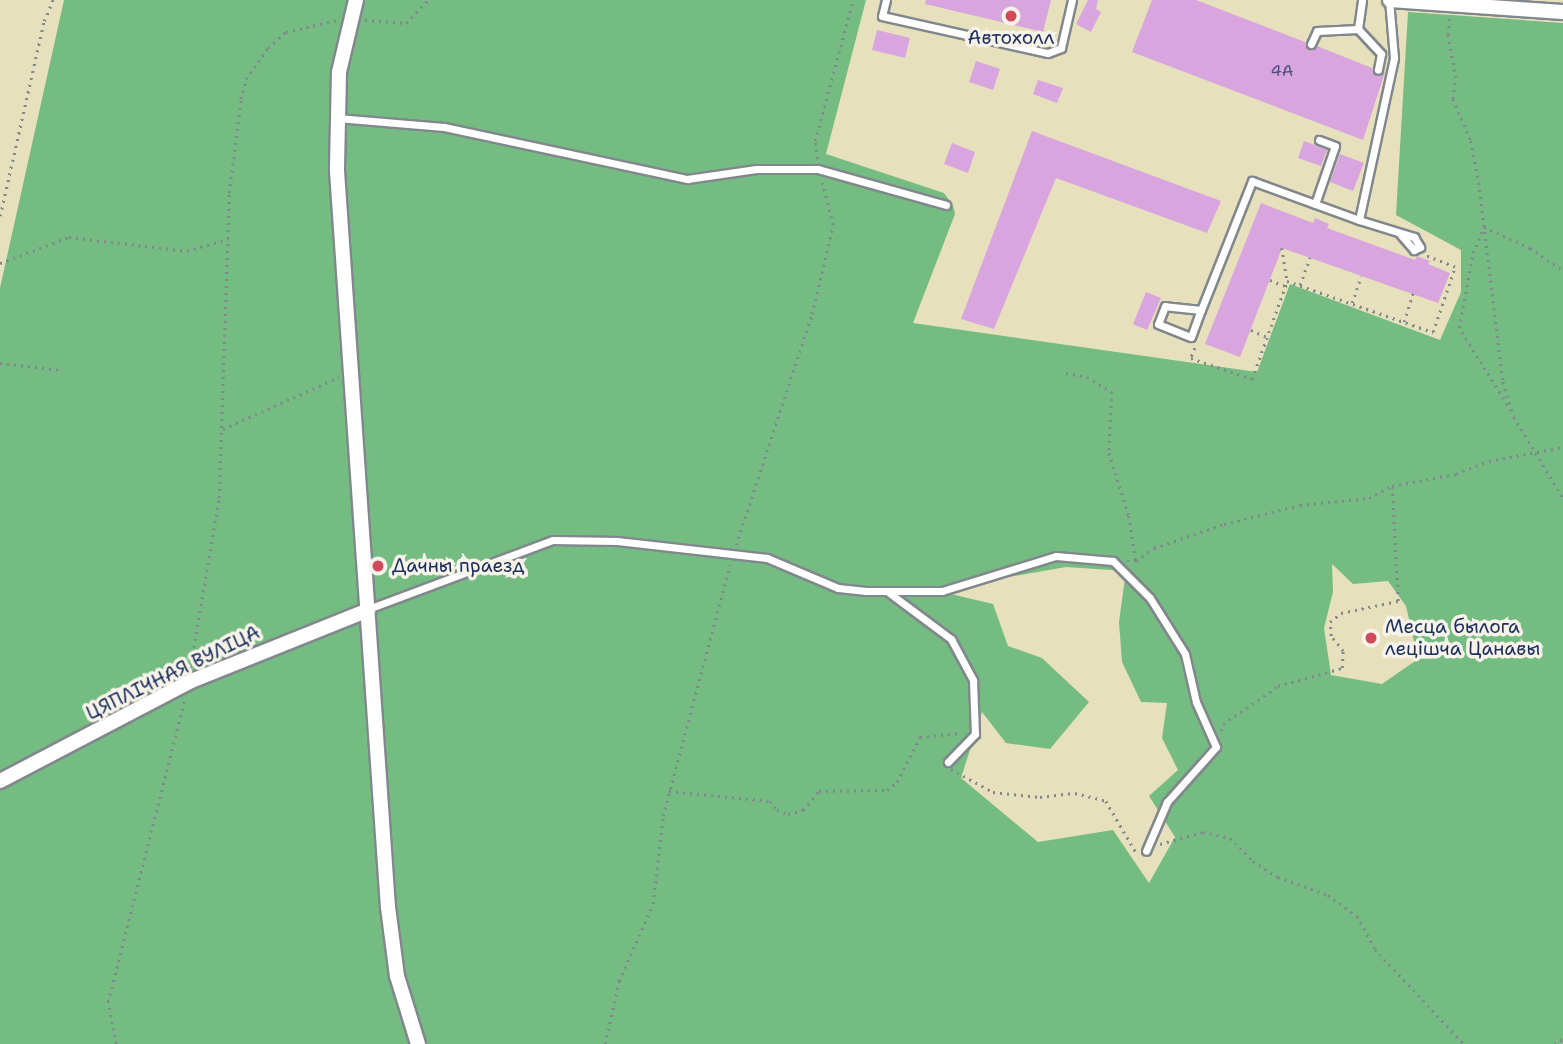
<!DOCTYPE html>
<meta charset="utf-8">
<style>
body{margin:0}
#map{position:relative;width:1563px;height:1044px;overflow:hidden;background:#e7e0bc;font-family:"Shantell Sans",sans-serif}
div>[style]{position:absolute}
.forest>*{inset:0;background:#74bc81}
.building>*{inset:0;background:#d8a5de}
.path>*{height:2.5px;margin-top:-1.25px;transform-origin:0;background:repeating-linear-gradient(90deg,#81888d 0 2px,transparent 0 7px)}
.roads{filter:drop-shadow(2px 0 #81888d) drop-shadow(-2px 0 #81888d) drop-shadow(0 2px #81888d) drop-shadow(0 -2px #81888d)}
.service>*{height:7px;margin:-3.5px;padding:0 3.5px;transform-origin:3.5px;border-radius:3.5px;background:#fff}
.minor>*{height:14px;margin:-7px;padding:0 7px;transform-origin:7px;border-radius:7px;background:#fff}
.dots>*{width:19px;height:19px;translate:-50% -50%;box-sizing:border-box;border:4px solid #f7f3e8;border-radius:50%}
span{translate:-50% -50%;white-space:nowrap;text-align:center;line-height:1.15;-webkit-text-stroke:7px #f7f3e8;paint-order:stroke}
.number-label{font-size:16px;color:#4a4c7e}
.number-label span{-webkit-text-stroke-width:0}
.poi-label{font-size:19px;color:#1b2f5e}
.left{translate:0 -50%;text-align:left}
.street-label{font-size:19px;color:#1b2f5e}
</style>
<div id="map">
<div class="forest">
<div style="clip-path:polygon(evenodd,64px 0,866px 0,826px 154px,944px 193px,953px 205px,955px 214px,913px 323px,1257px 372px,1290px 284px,1440px 340px,1461px 292px,1461px 250px,1396px 215px,1408px 12px,1563px 23px,1563px 1044px,0 1044px,0 288px,64px 0,1332px 564px,1353px 584px,1388px 581px,1406px 606px,1418px 659px,1382px 684px,1331px 675px,1324px 628px,1333px 592px,1332px 564px,64px 0,1066px 567px,1126px 571px,1119px 622px,1122px 662px,1141px 702px,1167px 703px,1162px 738px,1178px 770px,1149px 796px,1175px 837px,1149px 883px,1113px 830px,1038px 842px,961px 778px,982px 712px,1006px 743px,1050px 749px,1089px 702px,1042px 658px,1008px 646px,993px 604px,934px 590px,1066px 567px)"></div>
</div>
<div class="building">
<div style="clip-path:polygon(926px 0,1051px 0,1043px 32px,925px 4px)"></div>
<div style="clip-path:polygon(1088px 0,1098px 0,1096px 9px,1101px 12px,1091px 32px,1076px 24px)"></div>
<div style="clip-path:polygon(1152px 0,1196px 0,1305px 42px,1309px 50px,1317px 46px,1372px 68px,1376px 76px,1385px 72px,1363px 140px,1132px 52px)"></div>
<div style="clip-path:polygon(877px 30px,910px 38px,905px 58px,872px 50px)"></div>
<div style="clip-path:polygon(976px 61px,1000px 69px,993px 90px,969px 82px)"></div>
<div style="clip-path:polygon(1038px 80px,1063px 88px,1057px 103px,1033px 94px)"></div>
<div style="clip-path:polygon(1032px 131px,1221px 201px,1207px 233px,1056px 178px,994px 329px,961px 319px)"></div>
<div style="clip-path:polygon(1304px 141px,1327px 150px,1321px 166px,1298px 158px)"></div>
<div style="clip-path:polygon(952px 143px,975px 152px,968px 173px,944px 164px)"></div>
<div style="clip-path:polygon(1340px 154px,1364px 163px,1353px 191px,1330px 182px)"></div>
<div style="clip-path:polygon(1261px 203px,1313px 223px,1315px 218px,1329px 224px,1327px 228px,1415px 260px,1417px 256px,1430px 261px,1428px 264px,1450px 273px,1438px 303px,1282px 248px,1240px 357px,1205px 344px)"></div>
<div style="clip-path:polygon(1146px 292px,1161px 298px,1147px 330px,1133px 324px)"></div>
</div>
<div class="path">
<div style="left:1450px;top:19px;width:16px;rotate:97deg"></div>
<div style="left:1448px;top:35px;width:42px;rotate:79deg"></div>
<div style="left:1456px;top:76px;width:23px;rotate:97deg"></div>
<div style="left:1453px;top:99px;width:46px;rotate:66.8deg"></div>
<div style="left:1471px;top:141px;width:43px;rotate:79.2deg"></div>
<div style="left:1479px;top:183px;width:200px;rotate:83.1deg"></div>
<div style="left:1503px;top:382px;width:36px;rotate:72deg"></div>
<div style="left:365px;top:20px;width:41px;rotate:4.2deg"></div>
<div style="left:406px;top:23px;width:32px;rotate:-46deg"></div>
<div style="left:817px;top:159px;width:18px;rotate:-96deg"></div>
<div style="left:815px;top:141px;width:146px;rotate:-74.9deg"></div>
<div style="left:0;top:216px;width:200px;rotate:-77.3deg"></div>
<div style="left:44px;top:21px;width:23px;rotate:-67deg"></div>
<div style="left:1282px;top:248px;width:33px;rotate:81deg"></div>
<div style="left:0;top:263px;width:74px;rotate:-20.6deg"></div>
<div style="left:69px;top:237px;width:119px;rotate:6.8deg"></div>
<div style="left:187px;top:251px;width:43px;rotate:-16.3deg"></div>
<div style="left:1270px;top:280px;width:16px;rotate:22deg"></div>
<div style="left:1300px;top:285px;width:29px;rotate:-70deg"></div>
<div style="left:1352px;top:303px;width:28px;rotate:-71deg"></div>
<div style="left:1404px;top:322px;width:30px;rotate:-73deg"></div>
<div style="left:1251px;top:330px;width:17px;rotate:24deg"></div>
<div style="left:1195px;top:348px;width:11px;rotate:112deg"></div>
<div style="left:1191px;top:358px;width:65px;rotate:19deg"></div>
<div style="left:1252px;top:379px;width:104px;rotate:-70.3deg"></div>
<div style="left:1287px;top:281px;width:155px;rotate:19.3deg"></div>
<div style="left:1433px;top:332px;width:69px;rotate:-71.3deg"></div>
<div style="left:1455px;top:267px;width:31px;rotate:-159deg"></div>
<div style="left:0;top:363px;width:61px;rotate:6.5deg"></div>
<div style="left:1066px;top:373px;width:21px;rotate:11deg"></div>
<div style="left:1087px;top:377px;width:29px;rotate:31deg"></div>
<div style="left:1112px;top:392px;width:61px;rotate:92.8deg"></div>
<div style="left:1109px;top:453px;width:66px;rotate:72.4deg"></div>
<div style="left:1129px;top:516px;width:46px;rotate:81.2deg"></div>
<div style="left:1511px;top:411px;width:98px;rotate:-122.1deg"></div>
<div style="left:1459px;top:328px;width:76px;rotate:-79.4deg"></div>
<div style="left:1473px;top:253px;width:28px;rotate:-67deg"></div>
<div style="left:1484px;top:227px;width:51px;rotate:24.5deg"></div>
<div style="left:1530px;top:248px;width:40px;rotate:34deg"></div>
<div style="left:1514px;top:417px;width:95px;rotate:58.8deg"></div>
<div style="left:223px;top:429px;width:127px;rotate:-24.1deg"></div>
<div style="left:736px;top:545px;width:243px;rotate:-71.8deg"></div>
<div style="left:812px;top:314px;width:91px;rotate:-76.7deg"></div>
<div style="left:833px;top:225px;width:48px;rotate:-104.6deg"></div>
<div style="left:1127px;top:561px;width:9px"></div>
<div style="left:1136px;top:561px;width:22px;rotate:-36deg"></div>
<div style="left:1154px;top:548px;width:74px;rotate:-18.9deg"></div>
<div style="left:1224px;top:524px;width:78px;rotate:-14deg"></div>
<div style="left:1300px;top:505px;width:69px;rotate:-5.8deg"></div>
<div style="left:1369px;top:498px;width:26px;rotate:-28deg"></div>
<div style="left:1392px;top:486px;width:65px;rotate:-10.6deg"></div>
<div style="left:1456px;top:474px;width:35px;rotate:-22deg"></div>
<div style="left:1489px;top:461px;width:75px;rotate:-10.7deg"></div>
<div style="left:190px;top:668px;width:172px;rotate:-80.3deg"></div>
<div style="left:219px;top:498px;width:305px;rotate:-88.1deg"></div>
<div style="left:229px;top:193px;width:95px;rotate:-82.7deg"></div>
<div style="left:241px;top:99px;width:21px;rotate:-76deg"></div>
<div style="left:246px;top:79px;width:38px;rotate:-55deg"></div>
<div style="left:268px;top:48px;width:24px;rotate:-42deg"></div>
<div style="left:286px;top:32px;width:52px;rotate:-13.2deg"></div>
<div style="left:1221px;top:731px;width:7px;rotate:-74deg"></div>
<div style="left:1223px;top:724px;width:67px;rotate:-34.6deg"></div>
<div style="left:1278px;top:686px;width:66px;rotate:-15.7deg"></div>
<div style="left:1342px;top:668px;width:17px;rotate:-87deg"></div>
<div style="left:1343px;top:651px;width:19px;rotate:-129deg"></div>
<div style="left:1331px;top:636px;width:14px;rotate:-94deg"></div>
<div style="left:1330px;top:622px;width:14px;rotate:-39deg"></div>
<div style="left:1341px;top:613px;width:58px;rotate:-11.9deg"></div>
<div style="left:1398px;top:601px;width:114px;rotate:-93deg"></div>
<div style="left:951px;top:769px;width:48px;rotate:28.7deg"></div>
<div style="left:993px;top:792px;width:47px;rotate:6.1deg"></div>
<div style="left:1040px;top:797px;width:35px;rotate:-7deg"></div>
<div style="left:1075px;top:793px;width:32px;rotate:14deg"></div>
<div style="left:1106px;top:801px;width:61px;rotate:59.7deg"></div>
<div style="left:669px;top:791px;width:101px;rotate:5.7deg"></div>
<div style="left:770px;top:801px;width:11px;rotate:52deg"></div>
<div style="left:777px;top:810px;width:12px;rotate:20deg"></div>
<div style="left:788px;top:814px;width:16px;rotate:-15deg"></div>
<div style="left:803px;top:810px;width:25px;rotate:-50deg"></div>
<div style="left:819px;top:791px;width:68px;rotate:-0.8deg"></div>
<div style="left:887px;top:790px;width:13px;rotate:-39deg"></div>
<div style="left:897px;top:782px;width:51px;rotate:-62.9deg"></div>
<div style="left:920px;top:737px;width:41px;rotate:-5.6deg"></div>
<div style="left:1160px;top:844px;width:45px;rotate:-15.6deg"></div>
<div style="left:1203px;top:832px;width:28px;rotate:13deg"></div>
<div style="left:1230px;top:838px;width:33px;rotate:45deg"></div>
<div style="left:1253px;top:861px;width:30px;rotate:33deg"></div>
<div style="left:1278px;top:877px;width:53px;rotate:19.8deg"></div>
<div style="left:1328px;top:895px;width:36px;rotate:36deg"></div>
<div style="left:1357px;top:916px;width:38px;rotate:61deg"></div>
<div style="left:1375px;top:949px;width:130px;rotate:46.9deg"></div>
<div style="left:116px;top:1044px;width:43px;rotate:-100.8deg"></div>
<div style="left:108px;top:1002px;width:314px;rotate:-75.8deg"></div>
<div style="left:605px;top:1044px;width:65px;rotate:-77.5deg"></div>
<div style="left:619px;top:981px;width:84px;rotate:-66.2deg"></div>
<div style="left:653px;top:904px;width:89px;rotate:-83.5deg"></div>
<div style="left:663px;top:816px;width:260px;rotate:-75.1deg"></div>
<div style="left:1554px;top:1044px;width:10px;rotate:-29deg"></div>
</div>
<div class="roads">
<div class="service">
<div style="left:886px;top:0;width:16px;rotate:104deg"></div>
<div style="left:882px;top:16px;width:170px;rotate:12.6deg"></div>
<div style="left:1048px;top:53px;width:14px;rotate:-21deg"></div>
<div style="left:1061px;top:48px;width:49px;rotate:-77.1deg"></div>
<div style="left:1358px;top:29px;width:34px;rotate:47deg"></div>
<div style="left:1381px;top:54px;width:16px;rotate:101deg"></div>
<div style="left:1311px;top:44px;width:14px;rotate:-65deg"></div>
<div style="left:1317px;top:31px;width:41px;rotate:-2.8deg"></div>
<div style="left:1358px;top:29px;width:29px;rotate:-82deg"></div>
<div style="left:337px;top:118px;width:107px;rotate:4.8deg"></div>
<div style="left:444px;top:127px;width:249px;rotate:12.1deg"></div>
<div style="left:687px;top:179px;width:70px;rotate:-8.2deg"></div>
<div style="left:756px;top:169px;width:62px"></div>
<div style="left:818px;top:169px;width:133px;rotate:15.7deg"></div>
<div style="left:1315px;top:204px;width:61px;rotate:-71deg"></div>
<div style="left:1335px;top:146px;width:17px;rotate:-159deg"></div>
<div style="left:1359px;top:220px;width:58px;rotate:17.2deg"></div>
<div style="left:1414px;top:237px;width:12px;rotate:59deg"></div>
<div style="left:1420px;top:247px;width:7px;rotate:153deg"></div>
<div style="left:1414px;top:250px;width:20px;rotate:-131deg"></div>
<div style="left:1201px;top:310px;width:36px;rotate:-174deg"></div>
<div style="left:1165px;top:306px;width:19px;rotate:111deg"></div>
<div style="left:1158px;top:324px;width:35px;rotate:22deg"></div>
<div style="left:1191px;top:337px;width:29px;rotate:-70deg"></div>
<div style="left:1201px;top:310px;width:139px;rotate:-68.4deg"></div>
<div style="left:1252px;top:181px;width:114px;rotate:20deg"></div>
<div style="left:1359px;top:220px;width:166px;rotate:-77.8deg"></div>
<div style="left:1394px;top:58px;width:58px;rotate:-94.9deg"></div>
<div style="left:888px;top:592px;width:79px;rotate:36.7deg"></div>
<div style="left:951px;top:639px;width:47px;rotate:61.8deg"></div>
<div style="left:973px;top:680px;width:54px;rotate:87.9deg"></div>
<div style="left:975px;top:734px;width:39px;rotate:134deg"></div>
<div style="left:368px;top:609px;width:197px;rotate:-20.5deg"></div>
<div style="left:553px;top:540px;width:64px;rotate:0.9deg"></div>
<div style="left:617px;top:541px;width:151px;rotate:6.5deg"></div>
<div style="left:767px;top:558px;width:77px;rotate:22.9deg"></div>
<div style="left:838px;top:588px;width:28px;rotate:6deg"></div>
<div style="left:866px;top:591px;width:76px"></div>
<div style="left:942px;top:591px;width:119px;rotate:-17.1deg"></div>
<div style="left:1056px;top:556px;width:57px;rotate:5deg"></div>
<div style="left:1113px;top:561px;width:52px;rotate:45deg"></div>
<div style="left:1150px;top:598px;width:66px;rotate:58deg"></div>
<div style="left:1185px;top:654px;width:49px;rotate:77.1deg"></div>
<div style="left:1196px;top:702px;width:49px;rotate:66deg"></div>
<div style="left:1216px;top:747px;width:74px;rotate:131.7deg"></div>
<div style="left:1167px;top:802px;width:53px;rotate:113.2deg"></div>
</div>
<div class="minor">
<div style="left:356px;top:0;width:74px;rotate:103.3deg"></div>
<div style="left:339px;top:72px;width:99px;rotate:91.2deg"></div>
<div style="left:337px;top:171px;width:738px;rotate:86.04deg"></div>
<div style="left:388px;top:907px;width:70px;rotate:82.6deg"></div>
<div style="left:397px;top:976px;width:71px;rotate:72.8deg"></div>
<div style="left:1390px;top:0;width:173px;rotate:4deg"></div>
<div style="left:0;top:781px;width:213px;rotate:-27.6deg"></div>
<div style="left:189px;top:682px;width:193px;rotate:-21.9deg"></div>
</div>
</div>
<div class="dots">
<div style="left:1011px;top:16px;background:#d1495b"></div>
<div style="left:378px;top:566px;background:#d1495b"></div>
<div style="left:1371px;top:638px;background:#d1495b"></div>
</div>
<div class="number-label">
<span style="left:1282px;top:71px">4А</span>
</div>
<div class="poi-label">
<span style="left:1011px;top:38px">Автохолл</span>
<span class="left" style="left:392px;top:566px">Дачны праезд</span>
<span class="left" style="left:1385px;top:638px">Месца былога<br>лецішча Цанавы</span>
</div>
<div class="street-label">
<span style="left:173px;top:673px;rotate:-26deg">ЦЯПЛІЧНАЯ ВУЛІЦА</span>
</div>
</div>
